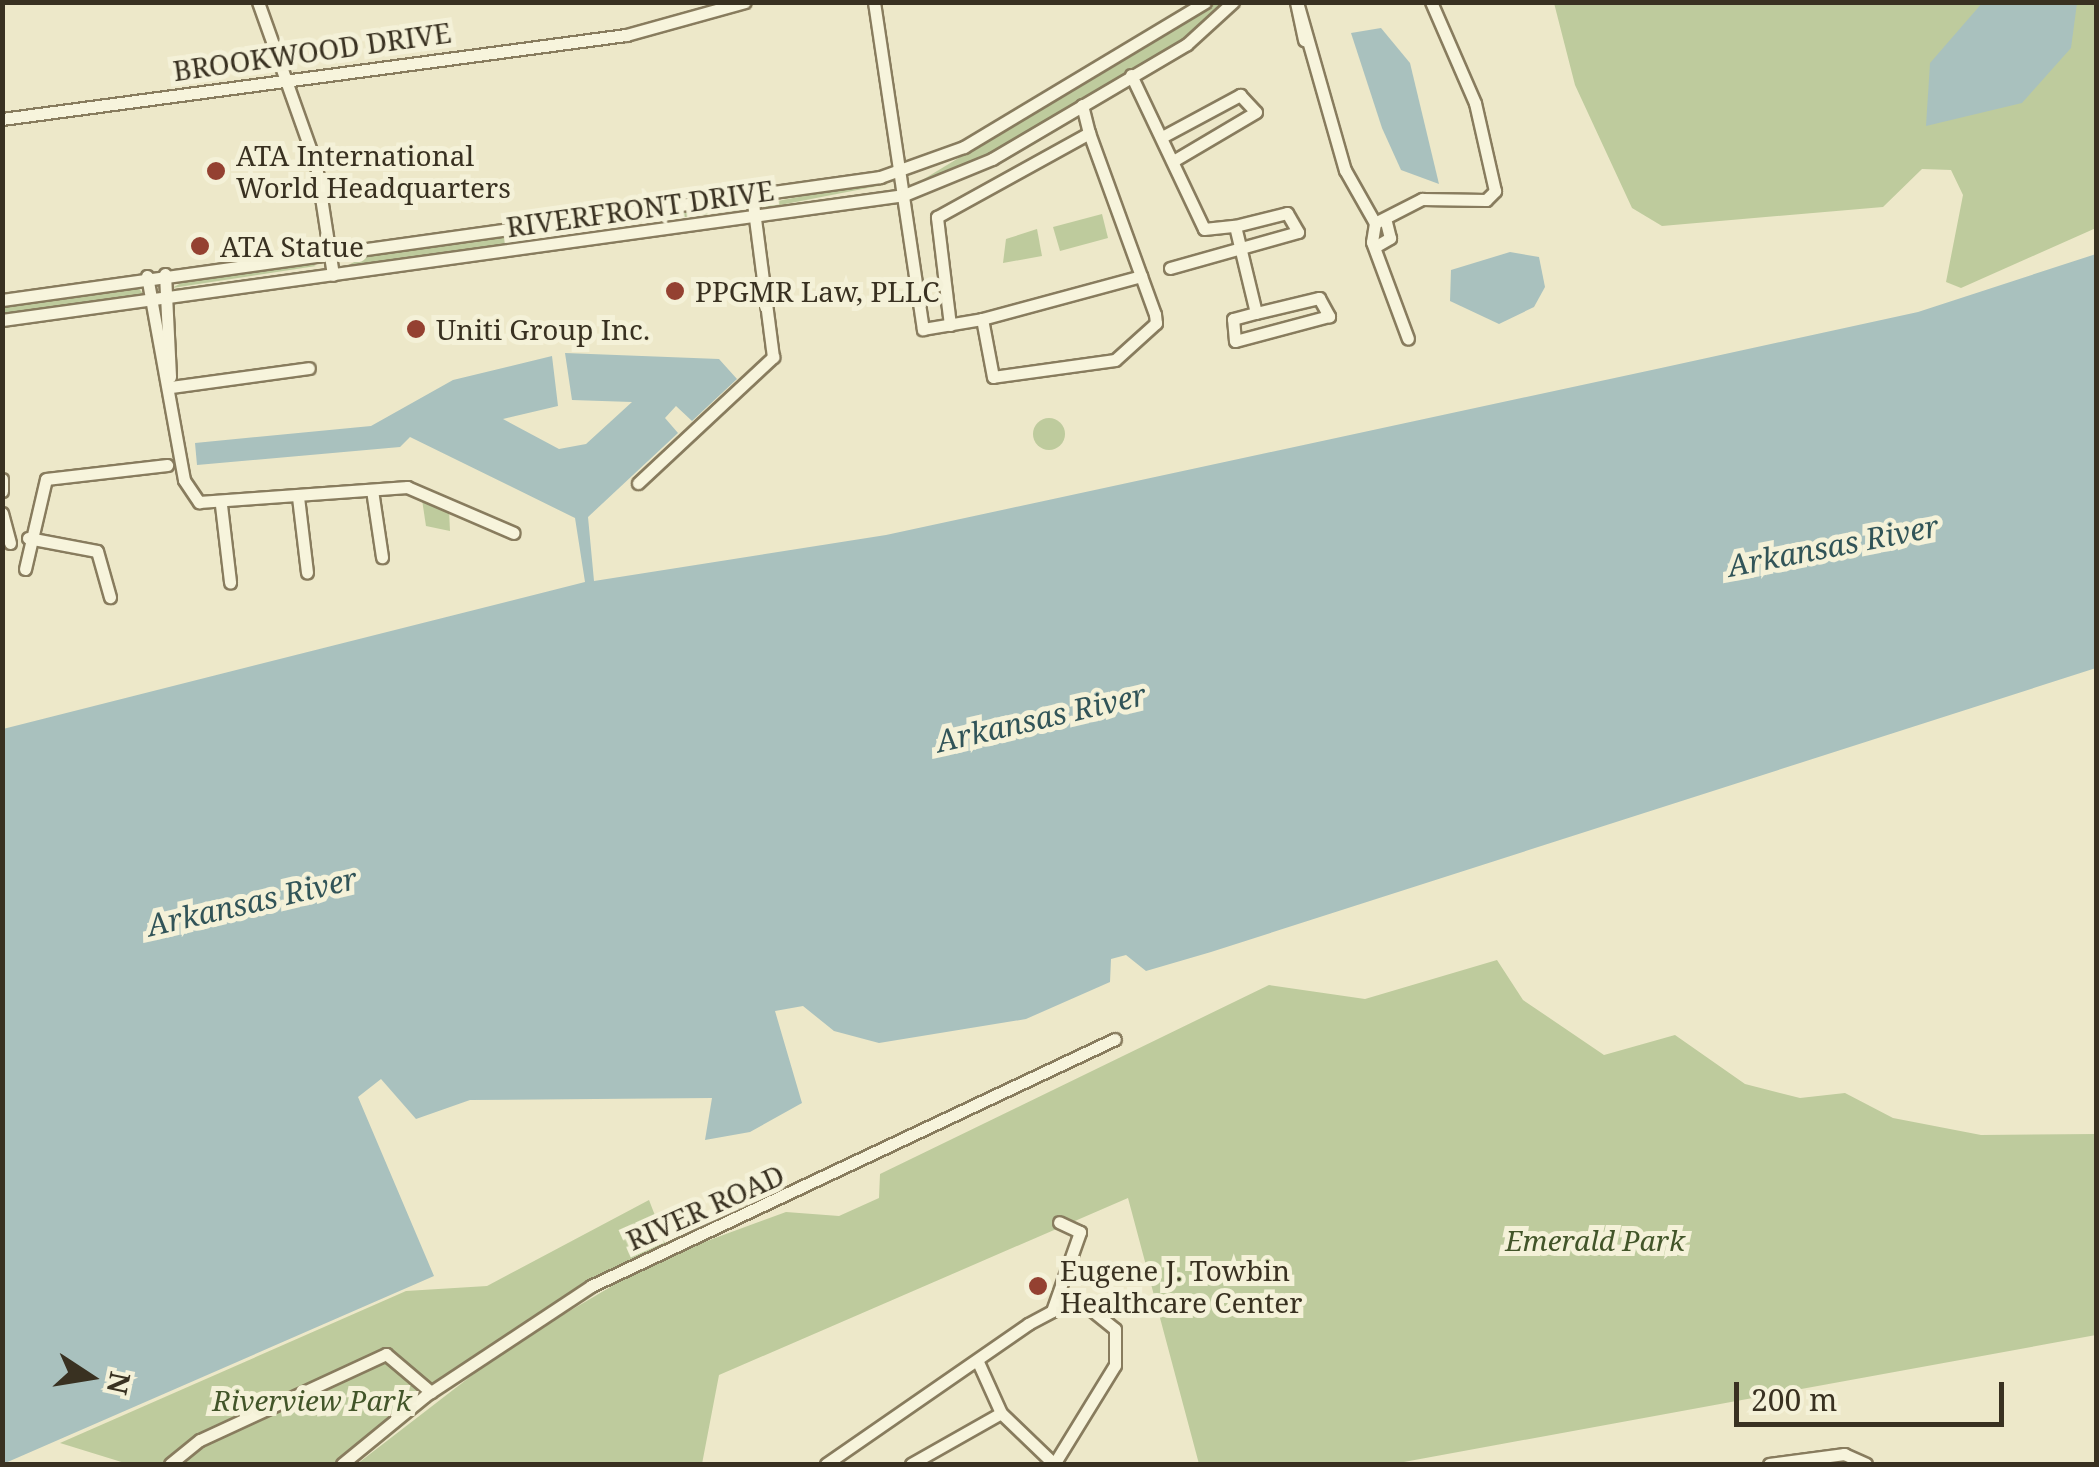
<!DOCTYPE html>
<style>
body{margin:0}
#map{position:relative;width:2099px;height:1467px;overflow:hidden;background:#ede8c9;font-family:"Noto Serif",serif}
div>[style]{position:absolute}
.green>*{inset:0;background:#becb9d}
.round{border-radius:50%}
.water>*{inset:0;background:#a9c1be}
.roads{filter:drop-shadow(2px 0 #887c5e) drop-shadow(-2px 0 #887c5e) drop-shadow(0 2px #887c5e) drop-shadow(0 -2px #887c5e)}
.minor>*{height:11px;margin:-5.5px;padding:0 5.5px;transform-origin:5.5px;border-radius:5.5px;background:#f7f4dc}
.dots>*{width:28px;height:28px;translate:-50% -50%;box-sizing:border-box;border:5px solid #f4f1d8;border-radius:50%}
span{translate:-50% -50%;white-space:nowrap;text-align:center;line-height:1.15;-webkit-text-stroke:10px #f4f1d8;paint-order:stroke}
.street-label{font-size:28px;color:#393121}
.poi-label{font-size:28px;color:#393121}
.left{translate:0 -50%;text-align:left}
.park-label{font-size:28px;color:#425529;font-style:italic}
.water-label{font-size:30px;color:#315458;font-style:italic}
.frame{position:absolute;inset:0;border:5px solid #393121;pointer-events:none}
.north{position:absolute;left:40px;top:1327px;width:100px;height:100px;-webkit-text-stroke:8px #f4f1d8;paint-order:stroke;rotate:102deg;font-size:28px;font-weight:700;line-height:40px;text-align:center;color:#393121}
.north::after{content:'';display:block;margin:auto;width:35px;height:45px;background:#393121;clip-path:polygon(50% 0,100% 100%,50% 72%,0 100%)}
.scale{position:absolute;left:1734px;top:1382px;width:270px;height:45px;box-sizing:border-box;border:5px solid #393121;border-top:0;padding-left:12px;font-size:30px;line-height:35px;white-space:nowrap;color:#393121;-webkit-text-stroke:8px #f4f1d8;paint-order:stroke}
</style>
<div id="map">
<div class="green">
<div style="clip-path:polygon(1214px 3px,1228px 3px,1199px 31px,997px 152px,919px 182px)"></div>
<div style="clip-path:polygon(1554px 3px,2096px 3px,2096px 228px,1961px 288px,1946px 282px,1963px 195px,1951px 170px,1922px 169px,1883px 207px,1662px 226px,1632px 208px,1575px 85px)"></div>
<div style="clip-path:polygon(872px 183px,888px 184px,765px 208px,767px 203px)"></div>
<div style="clip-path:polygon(734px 203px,741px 210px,559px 233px,661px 212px)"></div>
<div style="clip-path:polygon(1102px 214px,1108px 238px,1060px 251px,1053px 227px)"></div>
<div style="clip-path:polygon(1037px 229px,1042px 256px,1003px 263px,1006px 239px)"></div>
<div style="clip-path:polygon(517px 233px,527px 241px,346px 266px,365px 257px)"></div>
<div style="clip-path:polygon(304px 261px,316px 266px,172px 288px,185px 281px)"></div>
<div style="clip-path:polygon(137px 286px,145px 296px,3px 316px,3px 307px)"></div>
<div class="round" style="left:1033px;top:418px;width:32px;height:32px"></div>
<div style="clip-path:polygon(421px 493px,449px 510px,450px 531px,426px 526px)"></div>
<div style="clip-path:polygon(1497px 960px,1523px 1000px,1604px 1055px,1675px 1035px,1745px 1084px,1800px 1098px,1845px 1093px,1893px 1118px,1981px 1135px,2096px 1134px,2096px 1335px,1393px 1464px,1199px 1464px,1128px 1198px,719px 1375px,702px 1464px,357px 1464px,510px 1346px,658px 1259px,786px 1212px,839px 1216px,879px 1198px,880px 1174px,1269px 985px,1365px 999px)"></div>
<div style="clip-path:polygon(649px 1200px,666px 1244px,487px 1347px,336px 1464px,128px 1464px,60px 1443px,406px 1291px,487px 1286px)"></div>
</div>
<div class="water">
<div style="clip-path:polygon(1983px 2px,2077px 3px,2071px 48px,2022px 103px,1926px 126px,1930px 63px)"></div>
<div style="clip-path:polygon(1381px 28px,1410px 63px,1439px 184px,1401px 170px,1382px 128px,1351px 33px)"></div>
<div style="clip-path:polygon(1510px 252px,1539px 257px,1545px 287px,1534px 307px,1499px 324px,1450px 301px,1451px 270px)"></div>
<div style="clip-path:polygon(2096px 254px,2096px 668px,1211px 952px,1146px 971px,1126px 955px,1111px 959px,1110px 982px,1026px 1019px,879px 1043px,834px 1031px,803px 1006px,775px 1011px,802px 1103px,750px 1132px,705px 1140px,712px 1098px,470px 1100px,416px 1119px,381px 1079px,358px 1097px,434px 1276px,3px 1464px,3px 729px,585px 582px,575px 518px,410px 437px,400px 447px,197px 465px,195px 443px,371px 426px,453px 380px,552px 356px,558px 406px,503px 419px,559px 449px,586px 444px,632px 402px,572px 400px,565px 353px,719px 359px,737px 379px,692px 421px,676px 406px,665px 418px,678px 433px,588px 517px,594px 581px,886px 535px,1661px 368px,1918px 312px)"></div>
</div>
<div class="roads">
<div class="minor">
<div style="left:258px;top:2px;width:173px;rotate:70.4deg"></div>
<div style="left:316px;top:165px;width:111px;rotate:81.2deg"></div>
<div style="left:874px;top:2px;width:331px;rotate:81.5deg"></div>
<div style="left:923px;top:329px;width:60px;rotate:-9.6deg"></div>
<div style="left:1296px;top:2px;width:39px;rotate:78deg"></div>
<div style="left:1297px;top:2px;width:175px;rotate:74.1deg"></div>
<div style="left:1345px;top:170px;width:61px;rotate:60.5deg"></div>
<div style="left:1375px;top:223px;width:53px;rotate:-27.1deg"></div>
<div style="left:1422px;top:199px;width:64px;rotate:0.9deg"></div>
<div style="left:1486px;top:200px;width:13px;rotate:-45deg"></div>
<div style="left:1495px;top:191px;width:90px;rotate:-102.8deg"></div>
<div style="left:1475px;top:103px;width:110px;rotate:-113.5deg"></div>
<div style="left:1131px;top:75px;width:170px;rotate:64.6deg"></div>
<div style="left:1204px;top:229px;width:31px;rotate:-6deg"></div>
<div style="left:1235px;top:226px;width:89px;rotate:76.4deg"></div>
<div style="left:1256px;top:313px;width:65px;rotate:-13.4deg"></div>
<div style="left:1319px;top:298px;width:21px;rotate:61deg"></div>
<div style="left:1329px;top:316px;width:97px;rotate:165.1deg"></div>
<div style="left:1235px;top:341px;width:22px;rotate:-95deg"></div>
<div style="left:1233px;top:319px;width:24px;rotate:-15deg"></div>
<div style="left:1082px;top:105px;width:29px;rotate:76deg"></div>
<div style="left:1089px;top:133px;width:193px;rotate:70deg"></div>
<div style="left:1155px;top:314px;width:9px;rotate:84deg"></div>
<div style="left:1156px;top:323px;width:55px;rotate:137.9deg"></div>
<div style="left:1115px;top:360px;width:123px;rotate:172.1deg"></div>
<div style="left:993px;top:377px;width:59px;rotate:-100.7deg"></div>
<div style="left:982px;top:319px;width:165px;rotate:-15.1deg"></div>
<div style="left:2px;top:119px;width:630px;rotate:-7.67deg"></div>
<div style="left:626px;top:35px;width:123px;rotate:-15.5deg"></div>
<div style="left:1162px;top:137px;width:89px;rotate:-28.3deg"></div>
<div style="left:1240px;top:95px;width:23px;rotate:47deg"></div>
<div style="left:1256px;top:112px;width:96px;rotate:149.4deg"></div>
<div style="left:1375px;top:223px;width:19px;rotate:99deg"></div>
<div style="left:1372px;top:242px;width:103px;rotate:69.6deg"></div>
<div style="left:1378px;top:245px;width:14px;rotate:-30deg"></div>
<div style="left:1390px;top:238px;width:16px;rotate:-104deg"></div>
<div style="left:1170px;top:268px;width:133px;rotate:-15.7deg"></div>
<div style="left:1298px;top:232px;width:22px;rotate:-120deg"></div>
<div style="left:1287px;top:213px;width:54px;rotate:166deg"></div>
<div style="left:165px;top:274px;width:103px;rotate:87.2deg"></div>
<div style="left:147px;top:276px;width:207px;rotate:79.7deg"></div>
<div style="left:184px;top:480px;width:27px;rotate:56deg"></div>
<div style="left:199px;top:502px;width:209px;rotate:-4.1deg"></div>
<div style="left:407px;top:487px;width:116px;rotate:23.3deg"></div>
<div style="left:2px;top:300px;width:887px;rotate:-7.97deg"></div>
<div style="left:880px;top:177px;width:89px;rotate:-19.7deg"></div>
<div style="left:964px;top:147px;width:281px;rotate:-31deg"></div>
<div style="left:2px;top:320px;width:911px;rotate:-7.89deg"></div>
<div style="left:904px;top:195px;width:95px;rotate:-22.2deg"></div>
<div style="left:992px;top:159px;width:226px;rotate:-30.5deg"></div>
<div style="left:1187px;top:44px;width:62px;rotate:-42.4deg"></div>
<div style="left:950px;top:325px;width:109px;rotate:-96.9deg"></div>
<div style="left:937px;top:217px;width:174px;rotate:-28.9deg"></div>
<div style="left:171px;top:387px;width:139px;rotate:-7.8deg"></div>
<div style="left:2px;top:479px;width:12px;rotate:90deg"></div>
<div style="left:638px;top:483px;width:185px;rotate:-43deg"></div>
<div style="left:773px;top:357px;width:163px;rotate:-97.4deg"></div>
<div style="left:372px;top:490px;width:68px;rotate:81.5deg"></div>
<div style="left:298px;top:497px;width:76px;rotate:83.2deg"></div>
<div style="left:221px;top:505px;width:78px;rotate:83.3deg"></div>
<div style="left:2px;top:513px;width:31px;rotate:75deg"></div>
<div style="left:28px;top:538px;width:70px;rotate:10.7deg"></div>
<div style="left:97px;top:551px;width:48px;rotate:74.2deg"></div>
<div style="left:25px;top:569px;width:92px;rotate:-76.9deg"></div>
<div style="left:46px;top:479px;width:122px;rotate:-6.6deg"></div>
<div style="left:1052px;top:1311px;width:84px;rotate:-70.5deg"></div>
<div style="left:1080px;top:1232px;width:23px;rotate:-155deg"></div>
<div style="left:978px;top:1362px;width:56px;rotate:65.7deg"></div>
<div style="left:1001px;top:1413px;width:74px;rotate:43.9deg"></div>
<div style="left:170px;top:1464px;width:38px;rotate:-39deg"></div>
<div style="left:200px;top:1440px;width:205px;rotate:-24.8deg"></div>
<div style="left:386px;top:1354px;width:59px;rotate:40.2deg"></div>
<div style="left:342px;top:1464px;width:107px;rotate:-39.3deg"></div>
<div style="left:425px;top:1396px;width:199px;rotate:-33.5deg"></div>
<div style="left:591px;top:1286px;width:579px;rotate:-25.24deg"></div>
<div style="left:826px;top:1464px;width:246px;rotate:-34.7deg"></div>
<div style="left:1028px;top:1324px;width:30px;rotate:-28deg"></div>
<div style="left:1054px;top:1310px;width:35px;rotate:-3deg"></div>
<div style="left:1089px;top:1308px;width:33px;rotate:39deg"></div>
<div style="left:1115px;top:1329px;width:36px;rotate:90deg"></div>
<div style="left:1115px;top:1365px;width:116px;rotate:121.6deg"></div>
<div style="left:911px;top:1464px;width:103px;rotate:-29.5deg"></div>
<div style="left:1769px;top:1464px;width:76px;rotate:-7.6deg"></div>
<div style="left:1844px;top:1454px;width:24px;rotate:24deg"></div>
</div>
</div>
<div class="dots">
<div style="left:216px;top:171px;background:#944131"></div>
<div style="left:200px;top:246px;background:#944131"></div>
<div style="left:675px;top:291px;background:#944131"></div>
<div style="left:416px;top:329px;background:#944131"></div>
<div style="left:1038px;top:1286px;background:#944131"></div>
</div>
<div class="street-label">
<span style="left:312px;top:51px;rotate:-8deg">BROOKWOOD DRIVE</span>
<span style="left:640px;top:208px;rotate:-8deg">RIVERFRONT DRIVE</span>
<span style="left:705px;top:1207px;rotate:-24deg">RIVER ROAD</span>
</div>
<div class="poi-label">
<span class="left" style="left:236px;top:171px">ATA International<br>World Headquarters</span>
<span class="left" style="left:220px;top:246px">ATA Statue</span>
<span class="left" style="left:695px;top:291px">PPGMR Law, PLLC</span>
<span class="left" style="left:436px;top:329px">Uniti Group Inc.</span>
<span class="left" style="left:1060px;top:1286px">Eugene J. Towbin<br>Healthcare Center</span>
</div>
<div class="park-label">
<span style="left:1595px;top:1240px">Emerald Park</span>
<span style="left:312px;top:1400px">Riverview Park</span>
</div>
<div class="water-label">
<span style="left:1833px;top:546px;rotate:-11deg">Arkansas River</span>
<span style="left:1041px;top:718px;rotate:-13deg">Arkansas River</span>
<span style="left:252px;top:902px;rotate:-13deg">Arkansas River</span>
</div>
<div class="frame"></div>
<div class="north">N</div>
<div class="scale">200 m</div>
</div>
